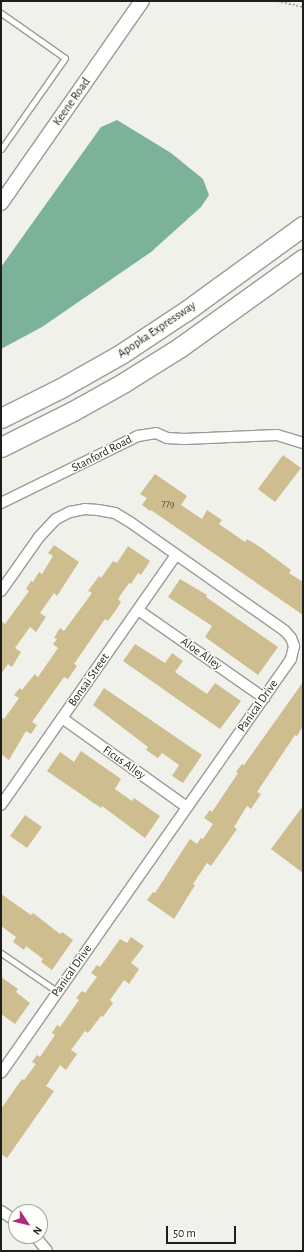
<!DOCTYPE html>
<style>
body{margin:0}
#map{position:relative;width:304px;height:1252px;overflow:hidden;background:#f0f1eb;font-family:"Alegreya Sans",sans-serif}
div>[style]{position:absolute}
.water>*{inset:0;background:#7db29a}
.building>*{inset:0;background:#cebd8e}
.path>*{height:1.5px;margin-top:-0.75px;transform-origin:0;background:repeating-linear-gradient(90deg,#aaaaa6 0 2px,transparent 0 4px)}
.roads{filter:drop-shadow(1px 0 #9b9c97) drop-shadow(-1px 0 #9b9c97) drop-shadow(0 1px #9b9c97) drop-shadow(0 -1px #9b9c97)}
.service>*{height:5px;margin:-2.5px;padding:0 2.5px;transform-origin:2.5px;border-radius:2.5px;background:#fff}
.minor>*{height:10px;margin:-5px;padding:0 5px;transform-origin:5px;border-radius:5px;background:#fff}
.secondary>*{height:14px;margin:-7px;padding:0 7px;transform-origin:7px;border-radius:7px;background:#fff}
.motorway>*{height:19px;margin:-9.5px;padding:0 9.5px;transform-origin:9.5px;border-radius:9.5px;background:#fff}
span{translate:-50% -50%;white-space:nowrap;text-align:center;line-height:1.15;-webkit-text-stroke:3px #fdfef9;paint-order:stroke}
.number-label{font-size:10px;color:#4a4638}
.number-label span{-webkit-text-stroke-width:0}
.street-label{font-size:12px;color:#1e1e1c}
.frame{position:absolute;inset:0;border:2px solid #1e1e1c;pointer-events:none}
.north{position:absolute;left:8px;top:1204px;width:40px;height:40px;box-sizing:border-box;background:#fdfef9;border:1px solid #a4a4a1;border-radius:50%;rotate:125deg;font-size:11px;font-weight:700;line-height:16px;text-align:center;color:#1e1e1c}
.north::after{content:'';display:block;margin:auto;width:14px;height:18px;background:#af2c76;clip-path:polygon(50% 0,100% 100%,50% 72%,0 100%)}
.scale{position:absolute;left:166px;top:1226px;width:70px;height:18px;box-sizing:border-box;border:2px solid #1e1e1c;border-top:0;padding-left:5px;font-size:12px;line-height:14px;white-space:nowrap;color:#1e1e1c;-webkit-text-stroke:3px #fdfef9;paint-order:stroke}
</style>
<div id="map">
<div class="water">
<div style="clip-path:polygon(117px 120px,171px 153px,203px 179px,209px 195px,201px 207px,151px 252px,42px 327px,1px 349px,1px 267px,101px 127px)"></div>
</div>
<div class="building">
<div style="clip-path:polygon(283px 455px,301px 468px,275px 502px,258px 489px)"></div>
<div style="clip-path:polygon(155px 474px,187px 496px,181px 505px,202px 519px,207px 510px,222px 520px,219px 524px,245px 542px,247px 539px,260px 547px,291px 570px,289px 573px,303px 582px,303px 615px,151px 510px,150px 511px,142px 505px,147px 498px,140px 494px)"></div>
<div style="clip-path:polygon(54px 545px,79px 562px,57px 596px,54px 593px,40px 613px,46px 617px,36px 632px,30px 627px,15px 648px,21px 652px,12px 667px,8px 664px,1px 674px,1px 621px,5px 624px,29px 591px,26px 589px,31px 581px,33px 582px,39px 572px,42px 574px,53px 556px,48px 553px)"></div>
<div style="clip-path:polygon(128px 546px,150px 561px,141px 575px,138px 573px,131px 584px,129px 583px,118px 599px,121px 602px,116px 610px,108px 621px,105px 619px,74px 664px,77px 666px,68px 679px,64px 677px,32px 722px,37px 725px,31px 734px,26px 731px,9px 760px,1px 754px,1px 717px,4px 719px,19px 698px,14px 695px,20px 688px,22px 690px,35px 674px,38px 677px,58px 648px,53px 644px,57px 639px,54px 638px,60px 628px,64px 631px,92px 593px,88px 591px,99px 576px,101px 578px,113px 561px,117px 563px)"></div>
<div style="clip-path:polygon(180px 579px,207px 595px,206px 597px,278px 647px,258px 675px,205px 637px,212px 626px,168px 597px)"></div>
<div style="clip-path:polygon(135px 644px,165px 663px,172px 653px,183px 661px,175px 672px,207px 694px,215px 683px,241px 701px,220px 729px,123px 661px)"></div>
<div style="clip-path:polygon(303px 682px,303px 726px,297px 736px,295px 735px,257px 792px,261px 794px,251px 809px,247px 806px,234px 827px,237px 829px,211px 866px,207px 863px,193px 884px,195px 885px,174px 919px,147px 900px,153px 892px,155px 893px,190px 839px,197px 844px,201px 838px,203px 839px,213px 824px,204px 818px,210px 810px,212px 812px,238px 773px,236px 772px,242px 764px,244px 765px)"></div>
<div style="clip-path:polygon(104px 688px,202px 755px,183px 783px,172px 776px,179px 765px,162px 753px,158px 758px,146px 750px,148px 747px,93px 705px)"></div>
<div style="clip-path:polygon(81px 751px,121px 779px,115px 789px,132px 801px,134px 798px,160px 816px,145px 838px,102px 806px,101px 808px,47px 771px,60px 752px,74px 762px)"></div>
<div style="clip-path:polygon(303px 806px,303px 873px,271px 849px)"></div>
<div style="clip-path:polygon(25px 815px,42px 827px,27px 848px,10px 836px)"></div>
<div style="clip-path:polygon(1px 894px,31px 915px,33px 913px,60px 934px,62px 932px,73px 940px,52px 970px,41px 962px,43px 959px,26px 946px,24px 950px,13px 942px,16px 937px,1px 926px)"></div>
<div style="clip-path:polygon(131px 937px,144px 946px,131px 963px,139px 969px,129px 984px,124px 980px,110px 1000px,113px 1003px,103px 1017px,101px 1016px,88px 1033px,85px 1031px,71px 1050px,77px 1054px,66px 1070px,60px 1065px,46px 1086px,54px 1091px,7px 1158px,1px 1154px,1px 1109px,22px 1079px,24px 1080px,36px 1064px,32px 1062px,37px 1055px,40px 1057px,55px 1035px,52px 1033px,57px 1025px,60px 1027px,79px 1000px,76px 998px,82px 991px,85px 993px,97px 977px,91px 973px,97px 965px,100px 967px,120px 939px,127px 943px)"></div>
<div style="clip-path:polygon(1px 977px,18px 989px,16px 992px,30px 1003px,15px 1024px,1px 1014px)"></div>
</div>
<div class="path">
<div style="left:277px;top:1px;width:27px;rotate:13deg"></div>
</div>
<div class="roads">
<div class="service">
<div style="left:1px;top:13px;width:78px;rotate:35.1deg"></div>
<div style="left:65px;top:58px;width:111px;rotate:125.1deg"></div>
<div style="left:1px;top:953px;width:69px;rotate:34.4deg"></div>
</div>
<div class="minor">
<div style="left:1px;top:503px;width:153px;rotate:-26.1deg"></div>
<div style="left:138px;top:436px;width:18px;rotate:-9deg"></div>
<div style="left:156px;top:433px;width:12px;rotate:24deg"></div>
<div style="left:167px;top:438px;width:17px;rotate:3deg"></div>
<div style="left:184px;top:439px;width:93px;rotate:-2.5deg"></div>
<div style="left:277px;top:435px;width:27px;rotate:17deg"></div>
<div style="left:1px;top:591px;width:66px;rotate:-54.9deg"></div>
<div style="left:39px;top:537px;width:25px;rotate:-47deg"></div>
<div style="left:56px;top:519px;width:16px;rotate:-27deg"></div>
<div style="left:70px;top:512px;width:15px;rotate:-11deg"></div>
<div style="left:85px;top:509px;width:13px;rotate:4deg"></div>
<div style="left:98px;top:510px;width:17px;rotate:10deg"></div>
<div style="left:115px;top:513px;width:17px;rotate:31deg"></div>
<div style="left:130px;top:522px;width:189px;rotate:35.1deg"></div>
<div style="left:285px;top:631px;width:9px;rotate:49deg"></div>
<div style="left:291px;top:638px;width:9px;rotate:69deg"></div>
<div style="left:294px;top:646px;width:13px;rotate:103deg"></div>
<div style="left:291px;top:659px;width:505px;rotate:125.01deg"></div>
<div style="left:138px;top:610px;width:154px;rotate:34.9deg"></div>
<div style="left:62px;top:718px;width:153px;rotate:35.5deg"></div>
<div style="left:1px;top:805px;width:305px;rotate:-55deg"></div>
<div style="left:1px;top:1211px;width:18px;rotate:34deg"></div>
<div style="left:35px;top:1236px;width:19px;rotate:51deg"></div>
</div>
<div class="secondary">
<div style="left:1px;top:203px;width:246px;rotate:-55.1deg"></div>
</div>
<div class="motorway">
<div style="left:1px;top:418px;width:67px;rotate:-26.6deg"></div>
<div style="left:61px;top:388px;width:69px;rotate:-29.5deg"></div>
<div style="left:121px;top:354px;width:78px;rotate:-33.5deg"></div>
<div style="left:186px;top:311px;width:145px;rotate:-36deg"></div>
<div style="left:1px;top:447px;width:80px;rotate:-26.6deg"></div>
<div style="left:73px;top:411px;width:57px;rotate:-29.2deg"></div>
<div style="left:123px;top:383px;width:66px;rotate:-32deg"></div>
<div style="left:179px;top:348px;width:153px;rotate:-35.7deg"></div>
</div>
</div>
<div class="number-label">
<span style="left:168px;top:505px">779</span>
</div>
<div class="street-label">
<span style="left:72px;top:102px;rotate:-55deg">Keene Road</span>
<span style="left:157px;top:330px;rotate:-34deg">Apopka Expressway</span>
<span style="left:102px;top:454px;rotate:-27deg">Stanford Road</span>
<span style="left:201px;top:654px;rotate:35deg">Aloe Alley</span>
<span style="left:89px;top:680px;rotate:-55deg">Bonsai Street</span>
<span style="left:258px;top:706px;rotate:-55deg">Panical Drive</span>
<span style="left:124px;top:763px;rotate:35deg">Ficus Alley</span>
<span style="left:72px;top:971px;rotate:-55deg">Panical Drive</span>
</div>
<div class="frame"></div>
<div class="north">N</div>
<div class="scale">50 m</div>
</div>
